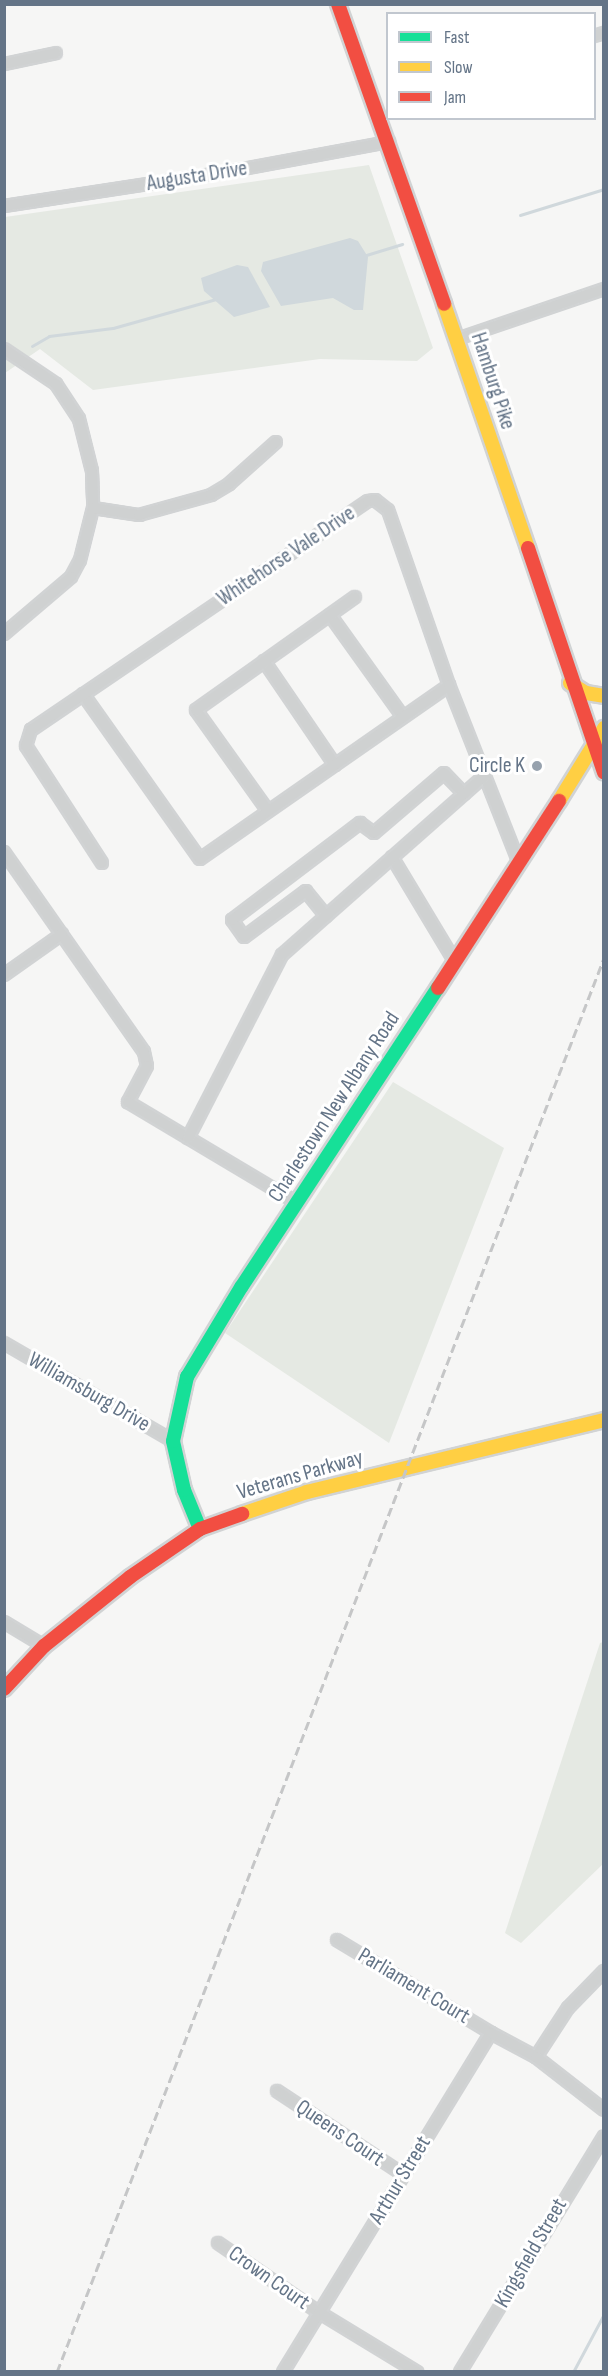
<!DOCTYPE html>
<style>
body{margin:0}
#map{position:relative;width:608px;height:2376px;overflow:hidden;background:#f6f6f5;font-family:"Sofia Sans Condensed",sans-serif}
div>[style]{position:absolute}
.green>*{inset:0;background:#e5e9e3}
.water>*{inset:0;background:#d0d8dc}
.stream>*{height:3px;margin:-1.5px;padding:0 1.5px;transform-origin:1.5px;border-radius:1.5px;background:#d0d8dc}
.roads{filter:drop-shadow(2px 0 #d1d3d4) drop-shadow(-2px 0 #d1d3d4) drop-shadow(0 2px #d1d3d4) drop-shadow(0 -2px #d1d3d4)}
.street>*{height:10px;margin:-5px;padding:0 5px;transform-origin:5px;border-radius:5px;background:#cfd1d1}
.fast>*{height:14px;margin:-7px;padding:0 7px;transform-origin:7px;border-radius:7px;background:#16e098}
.slow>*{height:14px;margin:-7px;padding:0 7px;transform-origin:7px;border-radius:7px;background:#ffcf43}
.jam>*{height:14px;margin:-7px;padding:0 7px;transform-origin:7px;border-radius:7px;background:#f24e42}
.rail>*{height:3px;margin-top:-1.5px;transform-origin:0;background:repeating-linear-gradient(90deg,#c5c6c7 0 9px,transparent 0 13.5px)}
.dots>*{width:16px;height:16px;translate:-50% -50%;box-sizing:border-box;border:3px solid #fff;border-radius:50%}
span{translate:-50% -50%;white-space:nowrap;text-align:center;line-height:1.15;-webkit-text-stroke:6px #fff;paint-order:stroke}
.street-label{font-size:22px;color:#647487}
.poi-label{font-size:22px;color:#647487}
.right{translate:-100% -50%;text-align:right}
.frame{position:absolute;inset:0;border:6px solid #647487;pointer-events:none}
.legend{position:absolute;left:386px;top:12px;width:210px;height:108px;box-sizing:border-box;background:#fff;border:2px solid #c1c7cf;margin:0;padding:8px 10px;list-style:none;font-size:18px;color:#647487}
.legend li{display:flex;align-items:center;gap:12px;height:30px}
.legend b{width:30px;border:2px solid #c1c7cf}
</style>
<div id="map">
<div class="green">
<div style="clip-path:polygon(369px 165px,433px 348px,417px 361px,320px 359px,93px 390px,40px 349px,5px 373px,5px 217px)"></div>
<div style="clip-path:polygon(393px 1082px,504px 1148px,389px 1443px,225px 1333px)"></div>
<div style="clip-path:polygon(603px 1642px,603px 1864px,521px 1943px,505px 1933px,600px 1643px)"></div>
</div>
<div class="water">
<div style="clip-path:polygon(350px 238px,358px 241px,368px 257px,363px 310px,354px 310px,333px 298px,281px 306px,261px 271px,263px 262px)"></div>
<div style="clip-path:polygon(237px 265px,248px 267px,270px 307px,234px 317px,204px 291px,201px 278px)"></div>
</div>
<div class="stream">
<div style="left:520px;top:215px;width:88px;rotate:-17.2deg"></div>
<div style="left:363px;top:256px;width:41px;rotate:-17.1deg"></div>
<div style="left:32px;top:346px;width:20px;rotate:-30deg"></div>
<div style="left:49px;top:336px;width:64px;rotate:-7.1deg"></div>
<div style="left:113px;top:328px;width:107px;rotate:-15.7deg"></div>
<div style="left:573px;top:2372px;width:66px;rotate:-61.9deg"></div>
</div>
<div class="roads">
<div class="street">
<div style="left:594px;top:36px;width:10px;rotate:-17deg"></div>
<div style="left:4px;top:64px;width:53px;rotate:-11.9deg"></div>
<div style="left:4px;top:206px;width:231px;rotate:-8.7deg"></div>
<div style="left:232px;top:171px;width:160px;rotate:-10.5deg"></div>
<div style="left:457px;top:339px;width:155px;rotate:-18.8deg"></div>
<div style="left:4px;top:349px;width:63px;rotate:33.9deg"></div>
<div style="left:56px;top:384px;width:42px;rotate:56.7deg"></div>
<div style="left:79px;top:419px;width:54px;rotate:76deg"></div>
<div style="left:92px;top:471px;width:37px;rotate:88deg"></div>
<div style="left:93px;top:508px;width:54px;rotate:104deg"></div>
<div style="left:80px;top:560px;width:19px;rotate:118deg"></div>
<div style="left:71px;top:577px;width:88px;rotate:139.6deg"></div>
<div style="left:93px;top:508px;width:47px;rotate:8.7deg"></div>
<div style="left:139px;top:515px;width:75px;rotate:-15.5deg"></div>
<div style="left:211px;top:495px;width:21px;rotate:-31deg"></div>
<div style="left:229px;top:484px;width:63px;rotate:-41.8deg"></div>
<div style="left:330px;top:615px;width:125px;rotate:54.4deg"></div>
<div style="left:264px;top:661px;width:126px;rotate:55.7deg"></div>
<div style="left:83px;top:694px;width:202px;rotate:54.7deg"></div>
<div style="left:200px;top:859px;width:304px;rotate:-34.9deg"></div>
<div style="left:268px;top:811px;width:124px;rotate:-125.5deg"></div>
<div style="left:196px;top:710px;width:195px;rotate:-35.4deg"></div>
<div style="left:4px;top:852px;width:244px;rotate:55deg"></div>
<div style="left:144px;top:1052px;width:14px;rotate:78deg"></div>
<div style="left:147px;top:1066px;width:41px;rotate:117.8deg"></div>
<div style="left:128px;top:1102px;width:196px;rotate:30.8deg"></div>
<div style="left:392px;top:857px;width:122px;rotate:59deg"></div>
<div style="left:102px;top:863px;width:140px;rotate:-123deg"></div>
<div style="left:26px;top:746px;width:17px;rotate:-73deg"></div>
<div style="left:31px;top:730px;width:407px;rotate:-34.2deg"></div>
<div style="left:368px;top:501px;width:7px;rotate:-8deg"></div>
<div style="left:375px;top:500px;width:16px;rotate:38deg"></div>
<div style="left:388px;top:510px;width:185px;rotate:70.8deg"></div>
<div style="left:449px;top:685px;width:193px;rotate:68.5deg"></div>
<div style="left:326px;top:916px;width:32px;rotate:-129deg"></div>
<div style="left:306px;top:891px;width:77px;rotate:143.4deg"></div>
<div style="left:244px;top:937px;width:21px;rotate:-125deg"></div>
<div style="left:232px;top:920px;width:161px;rotate:-37.2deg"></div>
<div style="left:360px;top:823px;width:17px;rotate:36deg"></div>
<div style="left:374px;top:833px;width:92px;rotate:-40.6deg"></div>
<div style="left:444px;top:773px;width:29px;rotate:46deg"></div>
<div style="left:4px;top:975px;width:71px;rotate:-35.3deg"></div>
<div style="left:188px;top:1138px;width:206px;rotate:-62.8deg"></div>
<div style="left:282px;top:955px;width:270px;rotate:-41.5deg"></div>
<div style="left:4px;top:1343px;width:195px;rotate:30.1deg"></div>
<div style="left:4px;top:1622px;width:47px;rotate:31deg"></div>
<div style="left:337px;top:1940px;width:180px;rotate:31.1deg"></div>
<div style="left:536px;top:2057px;width:59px;rotate:-56.9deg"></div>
<div style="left:568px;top:2008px;width:52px;rotate:-45.8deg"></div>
<div style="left:277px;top:2091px;width:152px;rotate:33.5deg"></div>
<div style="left:218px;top:2243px;width:124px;rotate:34.5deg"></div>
<div style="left:320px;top:2313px;width:114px;rotate:31.3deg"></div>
<div style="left:283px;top:2372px;width:398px;rotate:-58.5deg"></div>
<div style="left:491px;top:2033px;width:51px;rotate:28.1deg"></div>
<div style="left:536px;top:2057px;width:86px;rotate:37.9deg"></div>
<div style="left:460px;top:2372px;width:276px;rotate:-58.6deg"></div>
</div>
<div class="fast">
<div style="left:200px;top:1529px;width:42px;rotate:-112.3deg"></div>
<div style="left:184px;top:1490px;width:50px;rotate:-102.7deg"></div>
<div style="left:173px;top:1441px;width:66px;rotate:-77.7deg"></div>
<div style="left:187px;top:1377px;width:106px;rotate:-58.9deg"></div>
<div style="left:242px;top:1286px;width:357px;rotate:-56.7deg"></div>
</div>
<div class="slow">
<div style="left:444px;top:304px;width:258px;rotate:71deg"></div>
<div style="left:570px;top:683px;width:19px;rotate:32deg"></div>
<div style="left:586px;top:693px;width:18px;rotate:9deg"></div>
<div style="left:559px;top:801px;width:86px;rotate:-58.3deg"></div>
<div style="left:242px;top:1514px;width:69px;rotate:-18.7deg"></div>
<div style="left:307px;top:1492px;width:306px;rotate:-13.6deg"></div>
</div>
<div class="jam">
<div style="left:338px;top:4px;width:318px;rotate:70.5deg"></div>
<div style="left:528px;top:548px;width:237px;rotate:71.3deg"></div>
<div style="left:438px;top:988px;width:223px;rotate:-57.1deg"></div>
<div style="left:4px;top:1689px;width:59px;rotate:-47.1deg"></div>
<div style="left:44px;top:1646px;width:110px;rotate:-38.7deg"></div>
<div style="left:130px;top:1577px;width:85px;rotate:-34.4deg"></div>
<div style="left:200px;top:1529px;width:45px;rotate:-19.7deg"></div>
</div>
</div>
<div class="rail">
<div style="left:57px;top:2372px;width:1516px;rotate:-68.85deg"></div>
</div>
<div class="dots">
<div style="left:537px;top:766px;background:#97a2ae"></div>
</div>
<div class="street-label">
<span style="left:197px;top:176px;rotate:-9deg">Augusta Drive</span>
<span style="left:493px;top:381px;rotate:72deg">Hamburg Pike</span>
<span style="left:286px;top:556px;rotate:-34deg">Whitehorse Vale Drive</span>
<span style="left:334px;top:1107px;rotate:-57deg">Charlestown New Albany Road</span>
<span style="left:89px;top:1392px;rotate:30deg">Williamsburg Drive</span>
<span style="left:300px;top:1475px;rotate:-16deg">Veterans Parkway</span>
<span style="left:414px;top:1986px;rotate:31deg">Parliament Court</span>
<span style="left:340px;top:2133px;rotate:34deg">Queens Court</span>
<span style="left:400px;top:2180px;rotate:-59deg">Arthur Street</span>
<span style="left:531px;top:2253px;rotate:-60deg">Kingsfield Street</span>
<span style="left:269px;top:2278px;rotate:35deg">Crown Court</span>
</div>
<div class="poi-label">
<span class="right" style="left:525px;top:766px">Circle K</span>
</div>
<div class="frame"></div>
<ul class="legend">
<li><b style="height:8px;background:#16e098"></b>Fast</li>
<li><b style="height:8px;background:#ffcf43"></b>Slow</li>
<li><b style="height:8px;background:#f24e42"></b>Jam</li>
</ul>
</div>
